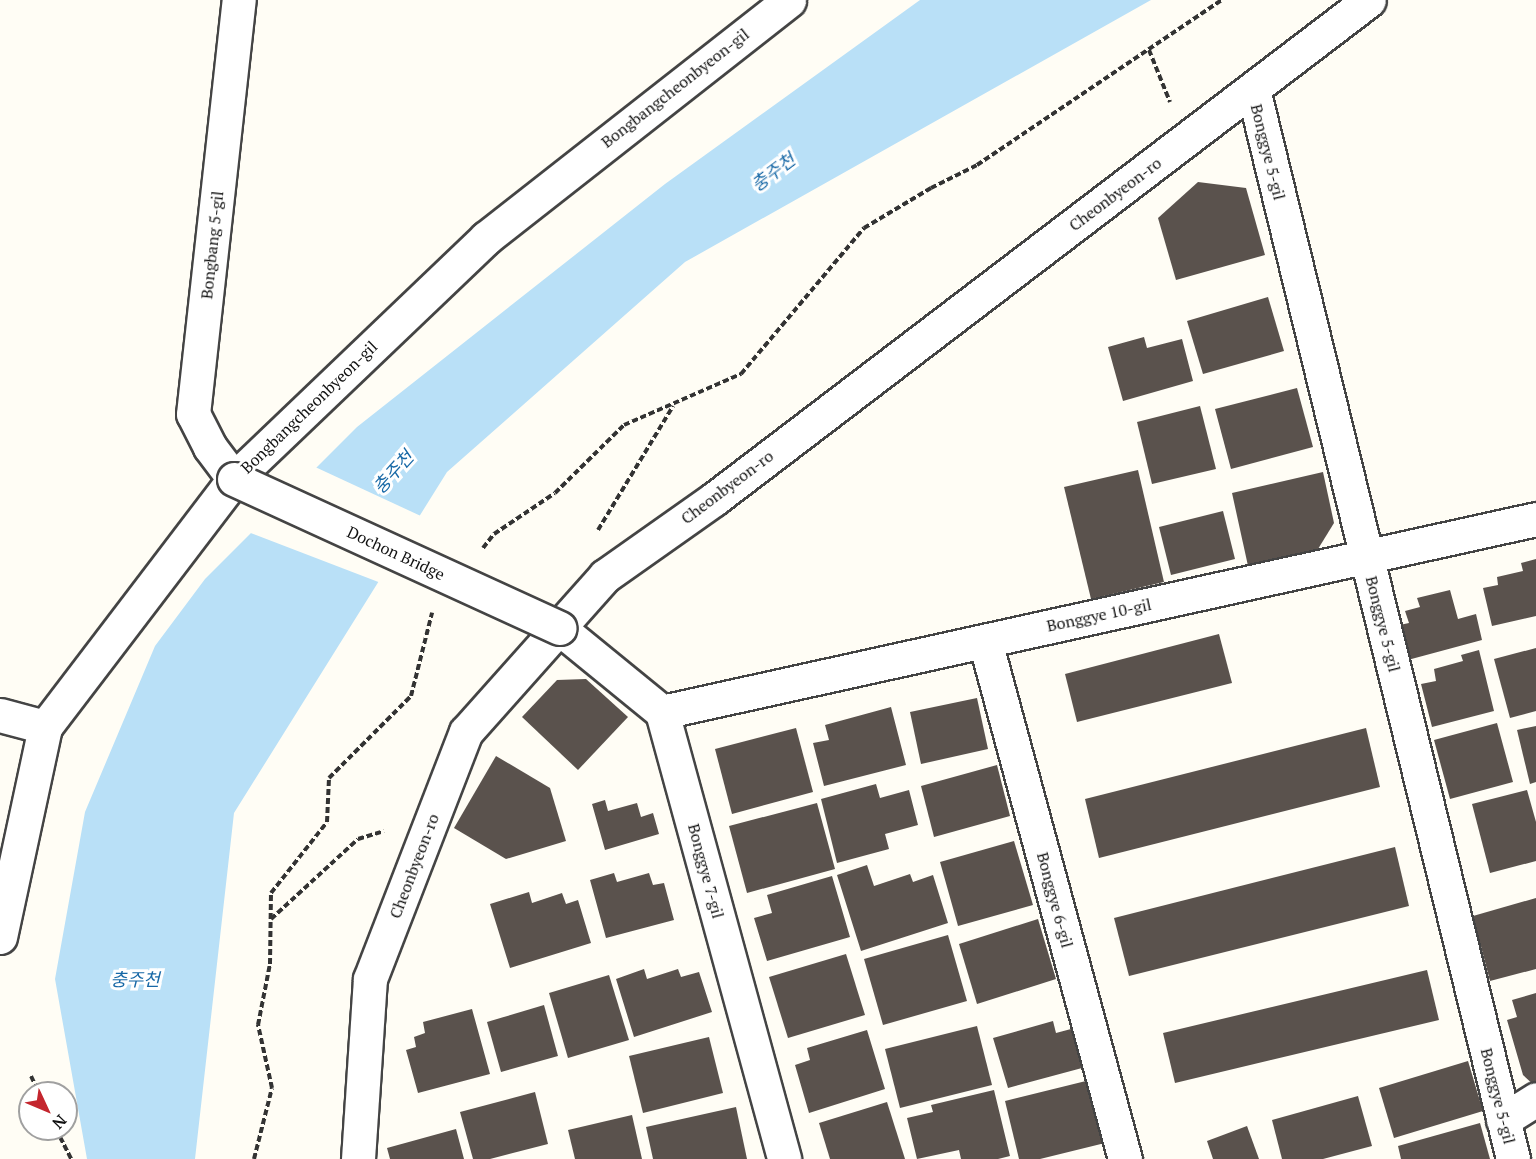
<!DOCTYPE html>
<meta charset="utf-8">
<style>
body{margin:0}
#map{position:relative;width:1536px;height:1159px;overflow:hidden;background:#fffdf5;font-family:"PT Serif","Noto Sans KR",serif}
div>[style]{position:absolute}
.water>*{inset:0;background:#b9e0f7}
.pier>*{inset:0;background:#fffdf5}
.building>*{inset:0;background:#5a524d}
.path>*{height:4px;margin-top:-2px;transform-origin:0;background:repeating-linear-gradient(90deg,#333 0 6px,transparent 0 9px)}
.roads{filter:drop-shadow(2px 0 #444) drop-shadow(-2px 0 #444) drop-shadow(0 2px #444) drop-shadow(0 -2px #444)}
.minor>*{height:33px;margin:-16.5px;padding:0 16.5px;transform-origin:16.5px;border-radius:16.5px;background:#fff}
.bridges{filter:drop-shadow(2px 0 #444) drop-shadow(-2px 0 #444) drop-shadow(0 2px #444) drop-shadow(0 -2px #444)}
.minor-bridge>*{height:33px;margin:-16.5px;padding:0 16.5px;transform-origin:16.5px;border-radius:16.5px;background:#fff}
span{translate:-50% -50%;white-space:nowrap;text-align:center;line-height:1.15;-webkit-text-stroke:6px #fff;paint-order:stroke}
.street-label{font-size:16px;color:#111}
.water-label{font-size:18px;color:#1768a6;font-style:italic}
.north{position:absolute;left:18px;top:1081px;width:60px;height:60px;box-sizing:border-box;background:#fff;border:2px solid #a0a0a0;border-radius:50%;rotate:134deg;font-size:16px;font-weight:700;line-height:24px;text-align:center;color:#111}
.north::after{content:'';display:block;margin:auto;width:21px;height:27px;background:#c4262e;clip-path:polygon(50% 0,100% 100%,50% 72%,0 100%)}
</style>
<div id="map">
<div class="water">
<div style="clip-path:polygon(920px 0,1151px 0,685px 262px,447px 472px,234px 813px,195px 1159px,87px 1159px,55px 979px,85px 812px,155px 646px,205px 579px,357px 427px,665px 184px)"></div>
</div>
<div class="pier">
<div style="clip-path:polygon(313px 466px,423px 517px,381px 583px,248px 532px)"></div>
</div>
<div class="building">
<div style="clip-path:polygon(1198px 182px,1246px 188px,1265px 255px,1176px 280px,1158px 218px)"></div>
<div style="clip-path:polygon(1268px 297px,1284px 351px,1203px 374px,1187px 321px)"></div>
<div style="clip-path:polygon(1144px 337px,1147px 348px,1182px 339px,1193px 381px,1123px 401px,1108px 347px)"></div>
<div style="clip-path:polygon(1297px 388px,1313px 447px,1231px 469px,1215px 409px)"></div>
<div style="clip-path:polygon(1200px 406px,1216px 469px,1152px 484px,1137px 422px)"></div>
<div style="clip-path:polygon(1138px 470px,1164px 582px,1091px 599px,1064px 487px)"></div>
<div style="clip-path:polygon(1323px 472px,1334px 523px,1310px 562px,1250px 575px,1232px 493px)"></div>
<div style="clip-path:polygon(1223px 511px,1235px 559px,1171px 575px,1159px 527px)"></div>
<div style="clip-path:polygon(1536px 559px,1536px 616px,1492px 626px,1483px 588px,1498px 585px,1497px 577px,1523px 571px,1521px 563px)"></div>
<div style="clip-path:polygon(1450px 590px,1458px 619px,1476px 614px,1482px 640px,1404px 661px,1395px 626px,1409px 623px,1405px 611px,1420px 607px,1417px 598px)"></div>
<div style="clip-path:polygon(1219px 634px,1232px 683px,1077px 722px,1065px 674px)"></div>
<div style="clip-path:polygon(1536px 648px,1536px 711px,1510px 718px,1494px 659px)"></div>
<div style="clip-path:polygon(1479px 650px,1494px 711px,1432px 727px,1421px 684px,1436px 681px,1434px 669px,1463px 661px,1461px 655px)"></div>
<div style="clip-path:polygon(586px 679px,628px 717px,578px 770px,522px 717px,557px 680px)"></div>
<div style="clip-path:polygon(977px 698px,988px 749px,921px 764px,910px 712px)"></div>
<div style="clip-path:polygon(891px 707px,906px 765px,824px 786px,813px 743px,829px 740px,825px 725px)"></div>
<div style="clip-path:polygon(1497px 723px,1513px 782px,1450px 799px,1434px 740px)"></div>
<div style="clip-path:polygon(1536px 726px,1536px 782px,1530px 784px,1517px 730px)"></div>
<div style="clip-path:polygon(796px 728px,813px 792px,732px 814px,715px 749px)"></div>
<div style="clip-path:polygon(1366px 728px,1380px 787px,1099px 858px,1085px 799px)"></div>
<div style="clip-path:polygon(496px 756px,550px 788px,566px 841px,506px 859px,454px 828px)"></div>
<div style="clip-path:polygon(997px 765px,1010px 816px,934px 837px,921px 786px)"></div>
<div style="clip-path:polygon(876px 784px,880px 798px,909px 790px,918px 825px,885px 834px,889px 849px,837px 863px,821px 799px)"></div>
<div style="clip-path:polygon(1527px 790px,1536px 822px,1536px 861px,1490px 873px,1472px 804px)"></div>
<div style="clip-path:polygon(605px 800px,608px 811px,637px 803px,641px 817px,653px 813px,659px 834px,605px 850px,592px 804px)"></div>
<div style="clip-path:polygon(817px 803px,835px 869px,747px 893px,729px 826px)"></div>
<div style="clip-path:polygon(1014px 841px,1033px 905px,958px 926px,940px 862px)"></div>
<div style="clip-path:polygon(1395px 847px,1409px 906px,1129px 976px,1114px 918px)"></div>
<div style="clip-path:polygon(867px 865px,874px 886px,910px 874px,913px 882px,933px 875px,948px 923px,861px 951px,837px 875px)"></div>
<div style="clip-path:polygon(614px 873px,617px 882px,649px 873px,653px 885px,664px 883px,674px 920px,606px 938px,590px 880px)"></div>
<div style="clip-path:polygon(832px 876px,850px 937px,767px 961px,754px 918px,772px 913px,767px 895px)"></div>
<div style="clip-path:polygon(529px 892px,532px 903px,562px 893px,566px 904px,578px 900px,591px 943px,510px 968px,490px 904px)"></div>
<div style="clip-path:polygon(1536px 898px,1536px 969px,1490px 981px,1473px 916px)"></div>
<div style="clip-path:polygon(1038px 919px,1056px 979px,977px 1004px,959px 944px)"></div>
<div style="clip-path:polygon(948px 935px,967px 1001px,883px 1025px,864px 959px)"></div>
<div style="clip-path:polygon(846px 954px,865px 1015px,788px 1038px,769px 977px)"></div>
<div style="clip-path:polygon(644px 969px,647px 979px,678px 969px,681px 977px,699px 972px,712px 1012px,634px 1037px,616px 979px)"></div>
<div style="clip-path:polygon(1427px 970px,1439px 1020px,1175px 1083px,1163px 1033px)"></div>
<div style="clip-path:polygon(609px 975px,629px 1040px,568px 1058px,549px 993px)"></div>
<div style="clip-path:polygon(1536px 993px,1536px 1087px,1523px 1075px,1507px 1020px,1517px 1017px,1512px 1000px)"></div>
<div style="clip-path:polygon(544px 1005px,558px 1056px,501px 1072px,487px 1022px)"></div>
<div style="clip-path:polygon(472px 1009px,490px 1074px,418px 1093px,406px 1050px,416px 1047px,414px 1037px,425px 1033px,423px 1022px)"></div>
<div style="clip-path:polygon(1053px 1021px,1056px 1033px,1071px 1029px,1082px 1068px,1008px 1088px,993px 1038px)"></div>
<div style="clip-path:polygon(977px 1026px,992px 1085px,900px 1108px,885px 1049px)"></div>
<div style="clip-path:polygon(867px 1030px,885px 1089px,809px 1113px,795px 1065px,810px 1060px,807px 1048px)"></div>
<div style="clip-path:polygon(709px 1037px,723px 1093px,643px 1113px,629px 1056px)"></div>
<div style="clip-path:polygon(1468px 1061px,1483px 1111px,1394px 1138px,1379px 1088px)"></div>
<div style="clip-path:polygon(1090px 1080px,1105px 1143px,1040px 1159px,1019px 1159px,1005px 1101px)"></div>
<div style="clip-path:polygon(994px 1090px,1010px 1156px,998px 1159px,961px 1159px,959px 1150px,917px 1159px,907px 1118px,933px 1112px,931px 1105px)"></div>
<div style="clip-path:polygon(535px 1092px,548px 1144px,490px 1159px,473px 1159px,460px 1112px)"></div>
<div style="clip-path:polygon(1358px 1096px,1372px 1146px,1323px 1159px,1282px 1159px,1272px 1120px)"></div>
<div style="clip-path:polygon(887px 1102px,905px 1159px,830px 1159px,819px 1123px)"></div>
<div style="clip-path:polygon(736px 1107px,747px 1159px,653px 1159px,646px 1127px)"></div>
<div style="clip-path:polygon(632px 1115px,642px 1159px,575px 1159px,568px 1130px)"></div>
<div style="clip-path:polygon(1480px 1123px,1490px 1159px,1401px 1159px,1398px 1146px)"></div>
<div style="clip-path:polygon(1247px 1126px,1259px 1159px,1213px 1159px,1207px 1141px)"></div>
<div style="clip-path:polygon(456px 1129px,464px 1159px,390px 1159px,387px 1148px)"></div>
</div>
<div class="path">
<div style="left:1149px;top:50px;width:56px;rotate:68deg"></div>
<div style="left:598px;top:530px;width:145px;rotate:-58.8deg"></div>
<div style="left:483px;top:548px;width:18px;rotate:-52deg"></div>
<div style="left:494px;top:534px;width:73px;rotate:-33.9deg"></div>
<div style="left:555px;top:493px;width:97px;rotate:-44.6deg"></div>
<div style="left:624px;top:425px;width:128px;rotate:-23.6deg"></div>
<div style="left:741px;top:374px;width:191px;rotate:-49.9deg"></div>
<div style="left:864px;top:228px;width:78px;rotate:-30.8deg"></div>
<div style="left:931px;top:188px;width:51px;rotate:-26.6deg"></div>
<div style="left:977px;top:165px;width:295px;rotate:-34deg"></div>
<div style="left:271px;top:919px;width:118px;rotate:-42.6deg"></div>
<div style="left:358px;top:839px;width:27px;rotate:-17deg"></div>
<div style="left:31px;top:1076px;width:19px;rotate:65deg"></div>
<div style="left:56px;top:1129px;width:34px;rotate:63deg"></div>
<div style="left:254px;top:1159px;width:73px;rotate:-75.8deg"></div>
<div style="left:272px;top:1088px;width:65px;rotate:-102.5deg"></div>
<div style="left:258px;top:1025px;width:62px;rotate:-78.9deg"></div>
<div style="left:270px;top:964px;width:71px;rotate:-89.2deg"></div>
<div style="left:271px;top:893px;width:90px;rotate:-51.7deg"></div>
<div style="left:327px;top:822px;width:44px;rotate:-87.4deg"></div>
<div style="left:329px;top:778px;width:116px;rotate:-45deg"></div>
<div style="left:411px;top:696px;width:86px;rotate:-75.8deg"></div>
</div>
<div class="roads">
<div class="minor">
<div style="left:1253px;top:89px;width:1101px;rotate:76.34deg"></div>
<div style="left:234px;top:479px;width:40px;rotate:-127deg"></div>
<div style="left:210px;top:447px;width:37px;rotate:-117deg"></div>
<div style="left:193px;top:414px;width:417px;rotate:-83.7deg"></div>
<div style="left:559px;top:628px;width:133px;rotate:39.2deg"></div>
<div style="left:662px;top:712px;width:463px;rotate:74.7deg"></div>
<div style="left:985px;top:641px;width:537px;rotate:74.88deg"></div>
<div style="left:662px;top:712px;width:895px;rotate:-12.45deg"></div>
<div style="left:0;top:715px;width:47px;rotate:14.9deg"></div>
<div style="left:0;top:937px;width:215px;rotate:-77.9deg"></div>
<div style="left:45px;top:727px;width:312px;rotate:-52.7deg"></div>
<div style="left:234px;top:479px;width:349px;rotate:-43.7deg"></div>
<div style="left:486px;top:238px;width:385px;rotate:-38.1deg"></div>
<div style="left:1503px;top:1120px;width:39px;rotate:-32deg"></div>
<div style="left:358px;top:1159px;width:180px;rotate:-86.2deg"></div>
<div style="left:370px;top:979px;width:265px;rotate:-68.8deg"></div>
<div style="left:466px;top:732px;width:209px;rotate:-48.3deg"></div>
<div style="left:605px;top:576px;width:133px;rotate:-35.2deg"></div>
<div style="left:714px;top:499px;width:823px;rotate:-37.3deg"></div>
</div>
</div>
<div class="bridges">
<div class="minor-bridge">
<div style="left:234px;top:479px;width:358px;rotate:24.6deg"></div>
</div>
</div>
<div class="street-label">
<span style="left:675px;top:88px;rotate:-38deg">Bongbangcheonbyeon-gil</span>
<span style="left:1268px;top:152px;rotate:76deg">Bonggye 5-gil</span>
<span style="left:1115px;top:194px;rotate:-37deg">Cheonbyeon-ro</span>
<span style="left:212px;top:245px;rotate:-84deg">Bongbang 5-gil</span>
<span style="left:309px;top:407px;rotate:-44deg">Bongbangcheonbyeon-gil</span>
<span style="left:727px;top:487px;rotate:-37deg">Cheonbyeon-ro</span>
<span style="left:396px;top:553px;rotate:25deg">Dochon Bridge</span>
<span style="left:1099px;top:615px;rotate:-12deg">Bonggye 10-gil</span>
<span style="left:1383px;top:624px;rotate:76deg">Bonggye 5-gil</span>
<span style="left:414px;top:866px;rotate:-69deg">Cheonbyeon-ro</span>
<span style="left:706px;top:871px;rotate:75deg">Bonggye 7-gil</span>
<span style="left:1055px;top:900px;rotate:75deg">Bonggye 6-gil</span>
<span style="left:1498px;top:1096px;rotate:76deg">Bonggye 5-gil</span>
</div>
<div class="water-label">
<span style="left:773px;top:172px;rotate:-37deg">충주천</span>
<span style="left:393px;top:472px;rotate:-48deg">충주천</span>
<span style="left:135px;top:979px">충주천</span>
</div>
<div class="north">N</div>
</div>
